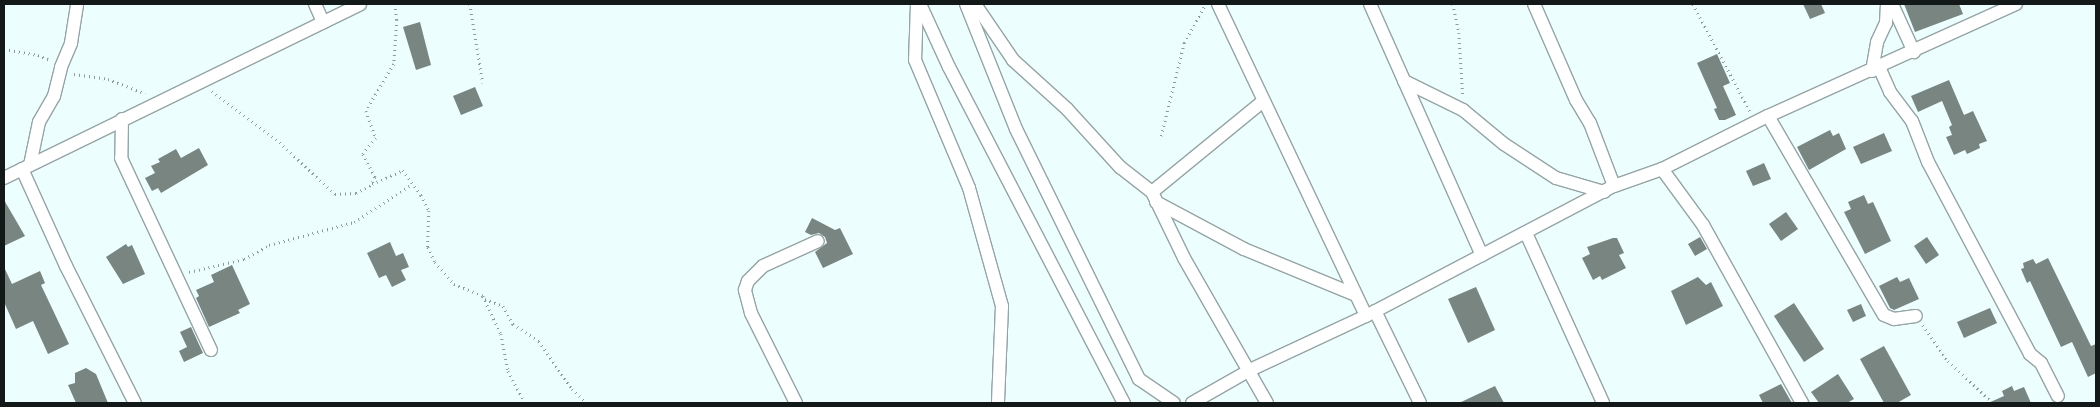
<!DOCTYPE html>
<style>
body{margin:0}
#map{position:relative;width:2100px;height:407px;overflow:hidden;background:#edfeff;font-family:Mulish,sans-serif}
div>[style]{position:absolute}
.building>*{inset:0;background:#788580}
.path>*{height:2.5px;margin-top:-1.25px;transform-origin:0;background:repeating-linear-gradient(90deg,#8d999a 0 1px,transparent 0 5px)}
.roads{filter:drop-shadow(1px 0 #95a4a5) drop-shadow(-1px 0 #95a4a5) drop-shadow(0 1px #95a4a5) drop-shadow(0 -1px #95a4a5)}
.street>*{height:12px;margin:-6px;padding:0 6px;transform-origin:6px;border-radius:6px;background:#fff}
span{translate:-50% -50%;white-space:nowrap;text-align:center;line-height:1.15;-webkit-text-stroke:4.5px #fff;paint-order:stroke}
.frame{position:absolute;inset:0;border:5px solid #131919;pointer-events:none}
</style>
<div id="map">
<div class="building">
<div style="clip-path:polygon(1803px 4px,1821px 4px,1825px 13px,1810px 19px)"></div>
<div style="clip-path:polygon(1904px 4px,1959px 4px,1963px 14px,1915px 32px)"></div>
<div style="clip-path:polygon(420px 22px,431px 65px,416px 70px,403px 27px)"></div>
<div style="clip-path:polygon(1717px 54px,1730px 83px,1723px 86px,1736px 115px,1725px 120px,1719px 120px,1714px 109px,1717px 108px,1697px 63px)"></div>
<div style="clip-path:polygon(1949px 80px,1964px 115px,1973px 111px,1987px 141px,1979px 144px,1980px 148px,1967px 154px,1965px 150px,1954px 155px,1946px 137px,1952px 135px,1949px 127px,1952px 125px,1942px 101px,1918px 112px,1911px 96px)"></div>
<div style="clip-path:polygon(475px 87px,483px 106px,461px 115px,453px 96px)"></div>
<div style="clip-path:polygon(1830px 130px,1833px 136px,1839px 133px,1846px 149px,1809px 170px,1797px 147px)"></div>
<div style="clip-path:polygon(1884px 133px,1892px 151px,1861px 164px,1853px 147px)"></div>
<div style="clip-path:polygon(199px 148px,208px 165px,161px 193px,158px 188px,152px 191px,145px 178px,155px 173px,151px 166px,160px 162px,158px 159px,176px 149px,181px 158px)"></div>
<div style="clip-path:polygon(1764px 163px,1771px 179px,1753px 186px,1746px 171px)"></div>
<div style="clip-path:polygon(1864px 195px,1868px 204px,1873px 202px,1891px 241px,1865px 254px,1844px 212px,1851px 209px,1848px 202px)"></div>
<div style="clip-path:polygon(4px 200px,25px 236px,4px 246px)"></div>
<div style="clip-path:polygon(1786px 212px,1798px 229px,1781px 241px,1769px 224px)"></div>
<div style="clip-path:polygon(812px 218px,835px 230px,840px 228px,853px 254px,823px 268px,815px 252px,827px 243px,825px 237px,819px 233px,811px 235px,805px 232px)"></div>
<div style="clip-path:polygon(1700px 237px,1707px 249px,1695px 256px,1688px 244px)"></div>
<div style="clip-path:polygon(1927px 237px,1939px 255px,1926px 264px,1914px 246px)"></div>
<div style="clip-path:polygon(1613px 238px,1617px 238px,1624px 253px,1619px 255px,1626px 268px,1602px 280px,1600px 276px,1593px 280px,1582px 258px,1590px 254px,1587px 247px)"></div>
<div style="clip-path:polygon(390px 242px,396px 256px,403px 253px,409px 267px,401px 270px,406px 280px,392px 287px,386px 275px,379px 278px,367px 253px)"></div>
<div style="clip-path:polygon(126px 244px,128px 247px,132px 245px,145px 274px,123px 284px,106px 257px)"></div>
<div style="clip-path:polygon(2048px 258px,2091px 346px,2096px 344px,2096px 373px,2088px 377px,2072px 342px,2061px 347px,2030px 281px,2027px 283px,2021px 269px,2024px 268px,2023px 263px,2033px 259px,2036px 264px)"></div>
<div style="clip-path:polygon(232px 265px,250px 304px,238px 310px,240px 313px,209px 327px,196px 298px,199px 296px,196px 290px,214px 282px,211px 275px)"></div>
<div style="clip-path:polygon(4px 267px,12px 284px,40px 271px,45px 283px,41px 285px,69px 344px,48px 354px,33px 321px,16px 329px,4px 302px)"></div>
<div style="clip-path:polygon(1698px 277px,1706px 285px,1711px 282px,1723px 306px,1686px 325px,1671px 291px)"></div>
<div style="clip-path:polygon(1897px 277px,1900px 282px,1909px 278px,1919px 299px,1894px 310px,1890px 308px,1879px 286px)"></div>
<div style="clip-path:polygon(1476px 287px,1495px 330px,1468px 343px,1448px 299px)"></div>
<div style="clip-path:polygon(1794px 303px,1824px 349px,1804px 362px,1774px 316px)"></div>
<div style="clip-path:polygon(1861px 304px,1866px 316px,1853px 322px,1847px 310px)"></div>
<div style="clip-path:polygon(1990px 308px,1997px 323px,1964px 338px,1957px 322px)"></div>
<div style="clip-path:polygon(191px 327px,203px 353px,184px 362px,179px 351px,187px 347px,180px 332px)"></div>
<div style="clip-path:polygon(1884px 346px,1911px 395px,1897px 403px,1884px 403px,1860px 359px)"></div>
<div style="clip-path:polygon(86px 368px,96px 374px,108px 403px,76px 403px,68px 385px,75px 383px,75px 373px)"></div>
<div style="clip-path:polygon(1838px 374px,1854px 399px,1847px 403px,1819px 403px,1811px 392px)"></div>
<div style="clip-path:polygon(1781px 384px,1792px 403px,1763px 403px,1759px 395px)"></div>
<div style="clip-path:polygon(1495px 386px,1504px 403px,1459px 403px)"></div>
<div style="clip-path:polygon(2012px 386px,2014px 391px,2024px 387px,2031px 403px,1988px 403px,2004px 396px,2002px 391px)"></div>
</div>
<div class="path">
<div style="left:395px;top:4px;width:16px;rotate:83deg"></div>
<div style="left:397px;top:20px;width:44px;rotate:93.9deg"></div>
<div style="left:394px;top:64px;width:55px;rotate:120.8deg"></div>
<div style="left:366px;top:111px;width:29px;rotate:70deg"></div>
<div style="left:376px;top:138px;width:21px;rotate:129deg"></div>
<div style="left:363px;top:154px;width:26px;rotate:62deg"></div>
<div style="left:375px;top:177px;width:8px;rotate:113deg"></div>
<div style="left:372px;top:184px;width:34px;rotate:-24deg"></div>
<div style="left:403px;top:170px;width:31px;rotate:54deg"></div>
<div style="left:421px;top:195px;width:18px;rotate:63deg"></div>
<div style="left:429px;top:211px;width:36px;rotate:92deg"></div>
<div style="left:428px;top:247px;width:17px;rotate:65deg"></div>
<div style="left:435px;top:262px;width:29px;rotate:49deg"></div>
<div style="left:454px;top:284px;width:31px;rotate:22deg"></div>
<div style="left:483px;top:296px;width:42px;rotate:64.7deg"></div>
<div style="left:501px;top:334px;width:38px;rotate:79deg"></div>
<div style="left:508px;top:371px;width:36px;rotate:62deg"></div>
<div style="left:470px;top:4px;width:80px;rotate:80.7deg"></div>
<div style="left:1453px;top:4px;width:30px;rotate:78deg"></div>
<div style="left:1459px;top:33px;width:64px;rotate:86.4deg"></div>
<div style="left:1693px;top:4px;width:121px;rotate:62deg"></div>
<div style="left:4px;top:49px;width:35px;rotate:10deg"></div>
<div style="left:38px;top:55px;width:13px;rotate:23deg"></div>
<div style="left:74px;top:74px;width:34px;rotate:8deg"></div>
<div style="left:108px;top:79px;width:40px;rotate:21deg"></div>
<div style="left:212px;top:91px;width:80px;rotate:36.9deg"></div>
<div style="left:276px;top:139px;width:81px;rotate:43deg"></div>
<div style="left:335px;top:194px;width:21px;rotate:-3deg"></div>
<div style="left:356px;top:193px;width:17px;rotate:-28deg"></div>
<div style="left:1161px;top:136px;width:96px;rotate:-76.1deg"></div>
<div style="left:1184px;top:43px;width:43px;rotate:-61.1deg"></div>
<div style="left:189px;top:272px;width:57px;rotate:-13.3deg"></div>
<div style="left:244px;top:259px;width:29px;rotate:-29deg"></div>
<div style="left:269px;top:245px;width:88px;rotate:-15.1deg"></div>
<div style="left:354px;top:222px;width:69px;rotate:-33.2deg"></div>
<div style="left:485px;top:299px;width:19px;rotate:21deg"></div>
<div style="left:503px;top:306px;width:21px;rotate:61deg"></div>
<div style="left:513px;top:324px;width:31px;rotate:33deg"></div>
<div style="left:539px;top:341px;width:58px;rotate:55.5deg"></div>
<div style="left:572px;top:389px;width:21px;rotate:43deg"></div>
<div style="left:1923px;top:325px;width:44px;rotate:55.2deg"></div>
<div style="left:1948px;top:361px;width:62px;rotate:43deg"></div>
</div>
<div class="roads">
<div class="street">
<div style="left:315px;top:4px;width:20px;rotate:66deg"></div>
<div style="left:917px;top:4px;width:56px;rotate:92deg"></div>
<div style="left:915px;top:60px;width:139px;rotate:67.1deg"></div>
<div style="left:969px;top:188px;width:123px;rotate:74.4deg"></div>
<div style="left:1002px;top:306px;width:97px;rotate:92.4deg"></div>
<div style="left:920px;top:4px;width:69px;rotate:65.3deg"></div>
<div style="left:949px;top:67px;width:379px;rotate:62.5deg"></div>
<div style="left:966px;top:4px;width:135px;rotate:68.2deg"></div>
<div style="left:1016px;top:129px;width:279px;rotate:63.8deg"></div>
<div style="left:1139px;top:379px;width:42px;rotate:34.4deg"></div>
<div style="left:975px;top:4px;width:68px;rotate:55.8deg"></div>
<div style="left:1013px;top:60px;width:73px;rotate:42.2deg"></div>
<div style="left:1067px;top:109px;width:79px;rotate:47.6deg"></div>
<div style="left:1120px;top:167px;width:41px;rotate:38deg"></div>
<div style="left:1152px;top:192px;width:144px;rotate:-39.3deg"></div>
<div style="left:1218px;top:4px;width:345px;rotate:64.6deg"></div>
<div style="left:1370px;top:4px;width:275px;rotate:66deg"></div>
<div style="left:1534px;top:4px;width:105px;rotate:66.4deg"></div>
<div style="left:1576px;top:100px;width:27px;rotate:59deg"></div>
<div style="left:1590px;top:123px;width:67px;rotate:69.1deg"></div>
<div style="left:1892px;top:4px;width:53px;rotate:65.4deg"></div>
<div style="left:1879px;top:67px;width:27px;rotate:66deg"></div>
<div style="left:1890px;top:92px;width:36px;rotate:53deg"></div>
<div style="left:1912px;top:121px;width:44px;rotate:68.7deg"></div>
<div style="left:1928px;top:162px;width:217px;rotate:62deg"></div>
<div style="left:2030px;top:354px;width:14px;rotate:39deg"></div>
<div style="left:2041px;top:363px;width:37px;rotate:63deg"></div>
<div style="left:1872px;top:71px;width:29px;rotate:-80deg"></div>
<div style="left:1877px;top:42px;width:21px;rotate:-65deg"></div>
<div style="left:1886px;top:23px;width:19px;rotate:-87deg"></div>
<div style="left:1404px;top:81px;width:66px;rotate:26.2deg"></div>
<div style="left:1463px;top:110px;width:53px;rotate:39.7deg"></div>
<div style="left:1504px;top:144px;width:62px;rotate:33.2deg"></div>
<div style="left:1556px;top:178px;width:50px;rotate:16.3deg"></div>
<div style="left:1768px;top:116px;width:230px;rotate:59.8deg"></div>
<div style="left:1884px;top:315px;width:11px;rotate:22deg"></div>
<div style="left:1894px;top:319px;width:22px;rotate:-8deg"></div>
<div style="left:122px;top:119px;width:39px;rotate:91deg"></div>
<div style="left:121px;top:158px;width:212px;rotate:64.9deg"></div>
<div style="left:30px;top:165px;width:44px;rotate:-78.2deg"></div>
<div style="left:39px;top:122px;width:30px;rotate:-60deg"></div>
<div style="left:54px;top:96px;width:30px;rotate:-76deg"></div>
<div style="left:61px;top:67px;width:26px;rotate:-67deg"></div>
<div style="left:71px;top:43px;width:39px;rotate:-81deg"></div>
<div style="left:22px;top:169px;width:107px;rotate:65.6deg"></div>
<div style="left:66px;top:266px;width:153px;rotate:63.3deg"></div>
<div style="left:1662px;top:169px;width:69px;rotate:53.8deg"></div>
<div style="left:1703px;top:225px;width:204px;rotate:60.9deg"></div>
<div style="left:4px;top:178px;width:396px;rotate:-26deg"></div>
<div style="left:1152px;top:192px;width:73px;rotate:64.1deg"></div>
<div style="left:1184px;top:258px;width:167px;rotate:60.2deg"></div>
<div style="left:1156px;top:202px;width:100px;rotate:28.1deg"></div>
<div style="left:1244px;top:249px;width:118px;rotate:22.4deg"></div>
<div style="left:1526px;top:233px;width:187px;rotate:65.6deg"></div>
<div style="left:1375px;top:311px;width:102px;rotate:63.9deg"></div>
<div style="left:796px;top:403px;width:101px;rotate:-116.6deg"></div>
<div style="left:751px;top:313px;width:24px;rotate:-105deg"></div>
<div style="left:745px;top:290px;width:9px;rotate:-72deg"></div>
<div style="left:748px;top:281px;width:21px;rotate:-45deg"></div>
<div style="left:763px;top:266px;width:60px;rotate:-24.4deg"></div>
<div style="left:1192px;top:403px;width:67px;rotate:-29.6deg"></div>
<div style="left:1250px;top:370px;width:128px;rotate:-25deg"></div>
<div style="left:1366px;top:316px;width:280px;rotate:-27.7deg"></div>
<div style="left:1614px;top:186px;width:51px;rotate:-19.5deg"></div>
<div style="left:1662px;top:169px;width:119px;rotate:-26.6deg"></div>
<div style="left:1768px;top:116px;width:272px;rotate:-24.3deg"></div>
</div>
</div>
<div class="frame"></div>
</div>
